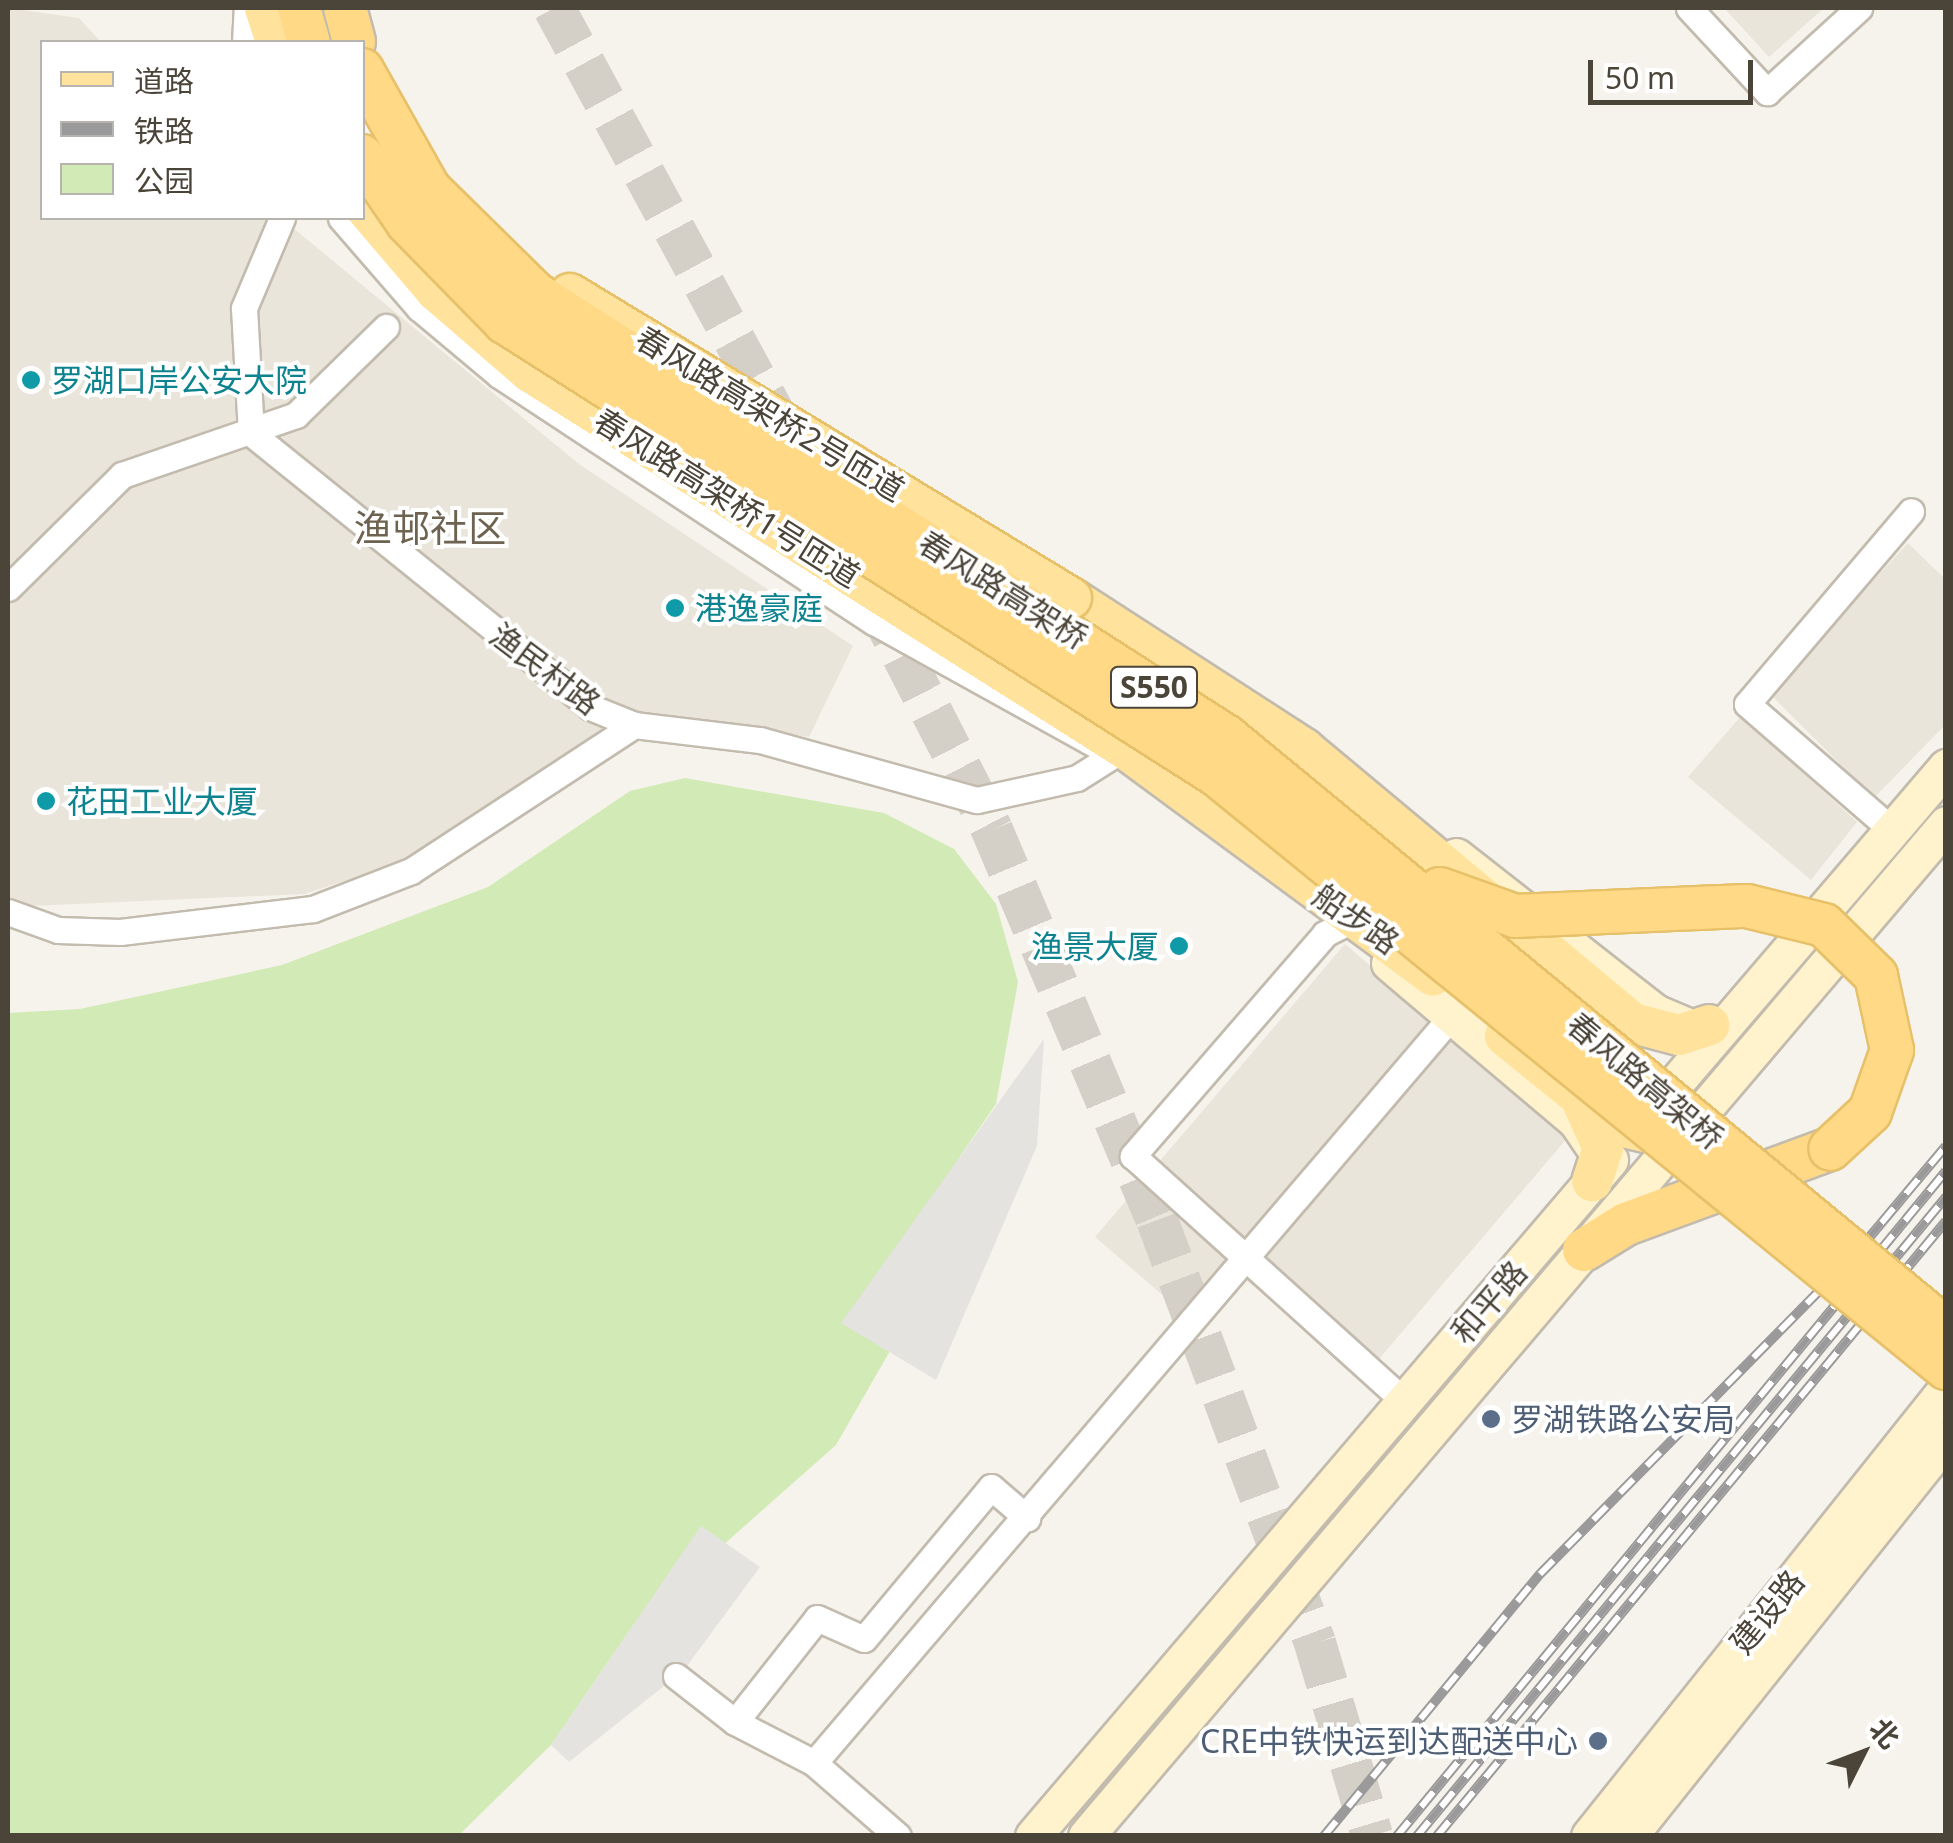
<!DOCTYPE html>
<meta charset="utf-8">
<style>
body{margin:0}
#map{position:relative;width:1953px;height:1843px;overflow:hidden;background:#f6f3ec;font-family:"Noto Sans","Noto Sans SC",sans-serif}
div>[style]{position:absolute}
.residential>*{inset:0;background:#eae5da}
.green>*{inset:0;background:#d2eab5}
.parking>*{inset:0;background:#e5e3e0}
.trunk-tunnel>*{height:42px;margin-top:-21px;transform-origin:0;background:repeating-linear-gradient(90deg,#d4d0c8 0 42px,transparent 0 63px)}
.roads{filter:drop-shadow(2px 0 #c2bbae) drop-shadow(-2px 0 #c2bbae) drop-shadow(0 2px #c2bbae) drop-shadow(0 -2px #c2bbae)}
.minor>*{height:25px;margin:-12.5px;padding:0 12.5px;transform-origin:12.5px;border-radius:12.5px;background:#fff}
.secondary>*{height:35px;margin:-17.5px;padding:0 17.5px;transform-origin:17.5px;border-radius:17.5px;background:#fff3cd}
.primary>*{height:40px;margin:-20px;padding:0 20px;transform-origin:20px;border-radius:20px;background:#ffe39c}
.trunk>*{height:42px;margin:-21px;padding:0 21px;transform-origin:21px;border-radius:21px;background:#ffd985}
.rail>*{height:10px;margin-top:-5px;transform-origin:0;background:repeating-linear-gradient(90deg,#fff 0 19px,#9a9a9a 0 38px);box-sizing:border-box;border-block:2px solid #9a9a9a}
.bridges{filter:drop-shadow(2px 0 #e6c16a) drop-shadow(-2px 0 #e6c16a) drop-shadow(0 2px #e6c16a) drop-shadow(0 -2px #e6c16a)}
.primary-bridge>*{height:40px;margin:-20px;padding:0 20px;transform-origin:20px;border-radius:20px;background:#ffe39c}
.trunk-bridge>*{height:42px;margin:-21px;padding:0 21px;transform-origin:21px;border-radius:21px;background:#ffd985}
.dots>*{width:28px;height:28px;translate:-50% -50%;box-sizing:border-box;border:5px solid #fff;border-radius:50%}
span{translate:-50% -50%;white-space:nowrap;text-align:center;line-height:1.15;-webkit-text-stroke:8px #fff;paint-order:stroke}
.shield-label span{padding:2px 8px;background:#fff;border:2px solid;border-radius:8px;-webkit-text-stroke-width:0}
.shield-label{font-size:30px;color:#4b4439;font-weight:700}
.culture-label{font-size:32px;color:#0d838f}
.left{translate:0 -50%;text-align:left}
.right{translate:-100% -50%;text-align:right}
.street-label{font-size:32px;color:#4b4439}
.service-label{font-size:32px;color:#4e5e75}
.quarter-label{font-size:38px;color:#6e6250}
.frame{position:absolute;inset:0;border:10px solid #4b4439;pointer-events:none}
.legend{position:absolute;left:40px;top:40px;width:325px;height:180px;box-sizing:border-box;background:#fff;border:2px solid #b7b4b0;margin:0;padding:12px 18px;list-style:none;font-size:30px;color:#4b4439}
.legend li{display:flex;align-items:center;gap:20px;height:50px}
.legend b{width:50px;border:2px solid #b7b4b0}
.north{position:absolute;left:1813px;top:1703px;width:100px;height:100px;-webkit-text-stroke:8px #fff;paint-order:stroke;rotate:48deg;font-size:28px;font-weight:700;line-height:40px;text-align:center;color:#4b4439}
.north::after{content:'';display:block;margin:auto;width:35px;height:45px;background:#4b4439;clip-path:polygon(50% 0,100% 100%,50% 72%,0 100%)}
.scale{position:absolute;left:1588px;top:60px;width:165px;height:45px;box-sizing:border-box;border:5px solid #4b4439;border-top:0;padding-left:12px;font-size:30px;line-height:35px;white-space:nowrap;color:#4b4439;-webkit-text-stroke:8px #fff;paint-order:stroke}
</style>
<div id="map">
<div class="residential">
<div style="clip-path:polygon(8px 8px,79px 18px,101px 42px,42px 42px,42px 218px,281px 218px,579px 464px,853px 646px,809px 737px,664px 714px,501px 795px,397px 864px,304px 894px,8px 907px)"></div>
<div style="clip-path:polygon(1724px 8px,1824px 8px,1769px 57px)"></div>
<div style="clip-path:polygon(1908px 543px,1945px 579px,1945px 725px,1874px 798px,1769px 693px)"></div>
<div style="clip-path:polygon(1741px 716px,1857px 822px,1811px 880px,1688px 777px)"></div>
<div style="clip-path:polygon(1345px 944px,1569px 1136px,1362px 1379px,1230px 1266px,1187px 1316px,1095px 1237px)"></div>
</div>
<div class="green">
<div style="clip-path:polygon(685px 778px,884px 813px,954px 849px,996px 904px,1018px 982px,996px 1104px,960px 1156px,945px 1255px,836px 1445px,634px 1624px,551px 1745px,459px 1835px,8px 1835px,8px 1013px,80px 1009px,282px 965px,488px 887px,630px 791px)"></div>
</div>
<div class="parking">
<div style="clip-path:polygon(1044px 1039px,1037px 1146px,936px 1380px,841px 1323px)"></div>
<div style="clip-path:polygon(701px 1526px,760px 1567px,684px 1670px,569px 1762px,551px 1745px)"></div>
</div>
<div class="trunk-tunnel">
<div style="left:554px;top:8px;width:487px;rotate:61.5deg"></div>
<div style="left:874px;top:600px;width:259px;rotate:62.8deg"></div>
<div style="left:992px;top:830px;width:423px;rotate:67.1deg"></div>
<div style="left:1157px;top:1220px;width:452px;rotate:69.5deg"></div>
<div style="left:1315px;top:1643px;width:201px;rotate:73.5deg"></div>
</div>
<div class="roads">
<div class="minor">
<div style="left:1689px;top:8px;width:115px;rotate:47.1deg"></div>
<div style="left:1767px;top:92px;width:125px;rotate:-42.4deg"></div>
<div style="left:245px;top:42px;width:34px;rotate:-87deg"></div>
<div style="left:282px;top:218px;width:98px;rotate:112.9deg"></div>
<div style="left:244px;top:308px;width:125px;rotate:86.8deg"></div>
<div style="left:251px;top:433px;width:436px;rotate:38.9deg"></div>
<div style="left:590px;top:707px;width:48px;rotate:22.2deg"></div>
<div style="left:634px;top:725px;width:127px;rotate:6.8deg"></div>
<div style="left:760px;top:740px;width:225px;rotate:15.5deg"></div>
<div style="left:977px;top:800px;width:102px;rotate:-12.4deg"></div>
<div style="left:1077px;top:778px;width:67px;rotate:-32.3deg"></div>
<div style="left:341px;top:218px;width:119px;rotate:49.1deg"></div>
<div style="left:419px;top:308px;width:104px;rotate:39.9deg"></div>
<div style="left:499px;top:375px;width:449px;rotate:33.4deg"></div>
<div style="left:874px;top:622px;width:256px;rotate:29deg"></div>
<div style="left:8px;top:588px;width:161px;rotate:-44.7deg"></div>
<div style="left:122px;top:475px;width:184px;rotate:-19deg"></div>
<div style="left:296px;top:415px;width:126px;rotate:-44.4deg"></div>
<div style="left:1892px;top:830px;width:192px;rotate:-139deg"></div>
<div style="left:1747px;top:704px;width:253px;rotate:-49.6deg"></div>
<div style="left:8px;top:912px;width:53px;rotate:19.8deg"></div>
<div style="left:58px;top:930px;width:62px;rotate:1.8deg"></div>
<div style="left:120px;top:932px;width:194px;rotate:-6.8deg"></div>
<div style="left:313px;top:909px;width:105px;rotate:-21.2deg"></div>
<div style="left:411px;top:871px;width:267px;rotate:-33.2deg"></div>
<div style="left:1354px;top:919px;width:33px;rotate:153deg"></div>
<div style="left:1325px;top:934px;width:294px;rotate:130.9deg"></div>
<div style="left:1133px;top:1156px;width:365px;rotate:42.1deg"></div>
<div style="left:676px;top:1676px;width:75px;rotate:37.9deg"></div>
<div style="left:735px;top:1722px;width:89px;rotate:27.4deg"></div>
<div style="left:814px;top:1763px;width:111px;rotate:41deg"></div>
<div style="left:735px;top:1722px;width:132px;rotate:-51.7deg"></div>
<div style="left:817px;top:1618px;width:51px;rotate:24.1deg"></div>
<div style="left:864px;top:1639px;width:198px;rotate:-50.1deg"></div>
<div style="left:991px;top:1487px;width:48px;rotate:40.7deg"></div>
<div style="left:814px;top:1763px;width:981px;rotate:-49.51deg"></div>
</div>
<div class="secondary">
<div style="left:1456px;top:856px;width:253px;rotate:38.1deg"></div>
<div style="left:1655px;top:1012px;width:39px;rotate:23deg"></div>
<div style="left:1389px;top:963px;width:245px;rotate:40.2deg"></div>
<div style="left:1576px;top:1121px;width:32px;rotate:56deg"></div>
<div style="left:1647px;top:1116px;width:460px;rotate:-49.4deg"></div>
<div style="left:1033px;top:1836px;width:889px;rotate:-49.52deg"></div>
<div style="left:1086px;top:1836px;width:1328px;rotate:-49.64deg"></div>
<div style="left:1589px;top:1836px;width:572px;rotate:-51.39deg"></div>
<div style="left:1629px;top:1836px;width:508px;rotate:-51.39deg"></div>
</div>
<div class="primary">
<div style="left:265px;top:8px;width:36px;rotate:72deg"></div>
<div style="left:362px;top:204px;width:114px;rotate:49.6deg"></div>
<div style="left:436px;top:291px;width:124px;rotate:40.8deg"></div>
<div style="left:530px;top:372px;width:707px;rotate:32.34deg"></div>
<div style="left:1127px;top:750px;width:380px;rotate:36.4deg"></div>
<div style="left:1071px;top:598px;width:278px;rotate:32.9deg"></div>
<div style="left:1304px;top:749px;width:428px;rotate:39.8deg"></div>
<div style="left:1633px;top:1023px;width:48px;rotate:14.6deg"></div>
<div style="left:1679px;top:1035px;width:32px;rotate:-18deg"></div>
<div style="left:1505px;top:1036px;width:141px;rotate:39deg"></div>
<div style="left:1615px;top:1125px;width:44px;rotate:13.1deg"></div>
<div style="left:1583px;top:1104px;width:48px;rotate:65.6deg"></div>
<div style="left:1603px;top:1148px;width:35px;rotate:108deg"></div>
</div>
<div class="trunk">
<div style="left:299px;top:8px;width:35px;rotate:74deg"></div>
<div style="left:345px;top:8px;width:35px;rotate:75deg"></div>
<div style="left:1584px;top:1250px;width:49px;rotate:-31.8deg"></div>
<div style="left:1626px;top:1224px;width:217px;rotate:-20.2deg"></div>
</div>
</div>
<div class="rail">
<div style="left:1324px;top:1836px;width:340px;rotate:-50.5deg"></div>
<div style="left:1540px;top:1574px;width:452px;rotate:-45.4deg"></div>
<div style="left:1857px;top:1252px;width:138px;rotate:-50deg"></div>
<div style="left:1397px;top:1836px;width:862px;rotate:-50.46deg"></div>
<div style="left:1417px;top:1836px;width:830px;rotate:-50.38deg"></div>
<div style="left:1437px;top:1836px;width:798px;rotate:-50.39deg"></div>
</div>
<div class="bridges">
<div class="primary-bridge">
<div style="left:570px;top:294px;width:586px;rotate:31.25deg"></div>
</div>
<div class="trunk-bridge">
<div style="left:362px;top:70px;width:137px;rotate:60.6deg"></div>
<div style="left:429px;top:189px;width:150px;rotate:44.5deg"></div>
<div style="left:536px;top:294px;width:821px;rotate:32.66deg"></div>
<div style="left:1227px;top:737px;width:931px;rotate:39.47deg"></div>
<div style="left:362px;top:156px;width:81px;rotate:55.5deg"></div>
<div style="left:408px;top:223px;width:139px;rotate:45.6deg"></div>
<div style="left:505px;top:322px;width:844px;rotate:32.47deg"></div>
<div style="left:1217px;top:775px;width:940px;rotate:39.13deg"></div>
<div style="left:1440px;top:889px;width:80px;rotate:19.8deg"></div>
<div style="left:1515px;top:916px;width:232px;rotate:-2.5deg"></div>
<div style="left:1747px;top:906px;width:79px;rotate:13.9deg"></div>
<div style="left:1824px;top:925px;width:73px;rotate:44.4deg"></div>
<div style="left:1876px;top:976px;width:76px;rotate:77.8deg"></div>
<div style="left:1892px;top:1050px;width:66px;rotate:109.5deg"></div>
<div style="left:1870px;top:1112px;width:54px;rotate:137.2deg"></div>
</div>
</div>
<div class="dots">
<div style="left:31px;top:380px;background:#0f9aa8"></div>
<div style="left:675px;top:608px;background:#0f9aa8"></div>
<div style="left:46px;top:801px;background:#0f9aa8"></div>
<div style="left:1179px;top:946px;background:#0f9aa8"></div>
<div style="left:1491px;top:1419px;background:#5c6f8a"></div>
<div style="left:1598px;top:1741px;background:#5c6f8a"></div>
</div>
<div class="shield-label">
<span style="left:1154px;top:687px">S550</span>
</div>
<div class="culture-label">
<span class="left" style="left:51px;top:380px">罗湖口岸公安大院</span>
<span class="left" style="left:695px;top:608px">港逸豪庭</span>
<span class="left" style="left:66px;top:801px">花田工业大厦</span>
<span class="right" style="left:1159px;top:946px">渔景大厦</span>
</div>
<div class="street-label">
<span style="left:770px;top:414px;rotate:31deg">春风路高架桥2号匝道</span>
<span style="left:727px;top:498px;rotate:32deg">春风路高架桥1号匝道</span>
<span style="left:1003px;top:590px;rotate:32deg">春风路高架桥</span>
<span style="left:545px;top:669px;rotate:37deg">渔民村路</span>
<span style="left:1356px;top:919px;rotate:35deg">船步路</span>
<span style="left:1645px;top:1081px;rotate:40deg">春风路高架桥</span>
<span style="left:1489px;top:1302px;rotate:-49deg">和平路</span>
<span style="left:1767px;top:1612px;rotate:-51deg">建设路</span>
</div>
<div class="service-label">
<span class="left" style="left:1511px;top:1419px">罗湖铁路公安局</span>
<span class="right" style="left:1578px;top:1741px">CRE中铁快运到达配送中心</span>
</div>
<div class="quarter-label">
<span style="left:430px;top:528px">渔邨社区</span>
</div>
<div class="frame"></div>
<ul class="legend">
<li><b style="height:12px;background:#ffe39c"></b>道路</li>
<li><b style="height:12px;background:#9a9a9a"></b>铁路</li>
<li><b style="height:28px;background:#d2eab5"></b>公园</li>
</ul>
<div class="north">北</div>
<div class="scale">50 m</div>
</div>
